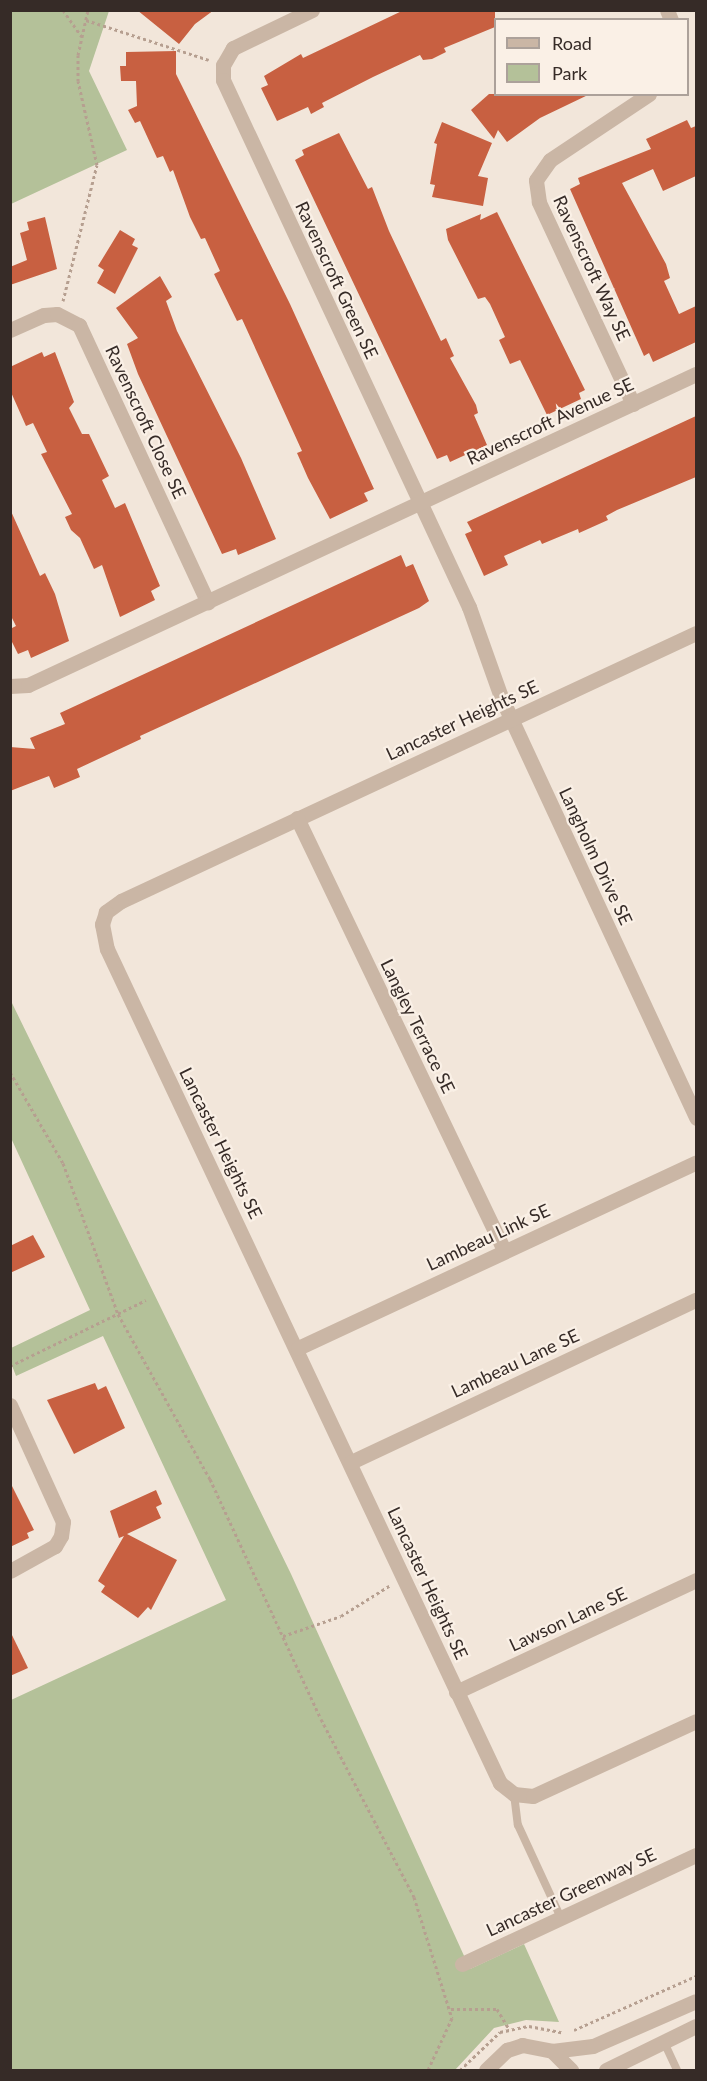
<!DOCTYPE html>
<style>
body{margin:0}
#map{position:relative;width:707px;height:2081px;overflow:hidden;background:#f2e6da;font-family:Lato,sans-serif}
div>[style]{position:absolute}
.green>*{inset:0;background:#b4c199}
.building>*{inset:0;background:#c86041}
.path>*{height:3px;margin-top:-1.5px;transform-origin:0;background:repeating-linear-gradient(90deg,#b69f90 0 3px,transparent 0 6px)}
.service>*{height:8px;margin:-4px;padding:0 4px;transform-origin:4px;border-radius:4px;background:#cab6a5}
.minor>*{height:15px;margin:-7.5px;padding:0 7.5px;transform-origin:7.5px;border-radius:7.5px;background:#cab6a5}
span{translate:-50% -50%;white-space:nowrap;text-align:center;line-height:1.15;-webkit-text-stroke:4.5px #faf0e6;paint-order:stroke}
.street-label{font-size:18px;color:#362b27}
.frame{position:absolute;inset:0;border:12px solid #362b27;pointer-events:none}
.legend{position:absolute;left:494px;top:18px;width:195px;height:78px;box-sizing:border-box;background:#faf0e6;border:2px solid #aca19a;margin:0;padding:8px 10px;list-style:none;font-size:18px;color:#362b27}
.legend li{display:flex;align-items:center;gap:12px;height:30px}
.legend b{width:30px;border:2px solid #aca19a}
</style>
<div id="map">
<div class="green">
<div style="clip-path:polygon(10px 11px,109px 11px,89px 71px,127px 150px,11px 204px)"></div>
<div style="clip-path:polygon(10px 999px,291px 1574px,470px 1969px,524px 1944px,559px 2022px,526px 2020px,494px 2028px,455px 2070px,11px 2070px,11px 1700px,226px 1600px,103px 1336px,16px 1376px,11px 1363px,11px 1348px,90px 1310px,11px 1138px)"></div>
</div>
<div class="building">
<div style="clip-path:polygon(137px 10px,214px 10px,195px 24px,179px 44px)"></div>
<div style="clip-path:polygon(404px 10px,495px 10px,495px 27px,444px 48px,446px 52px,432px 59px,423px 60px,420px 55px,373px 77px,322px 103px,324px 107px,311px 114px,308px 107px,277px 121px,261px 88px,268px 85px,264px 76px,301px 54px,303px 58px)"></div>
<div style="clip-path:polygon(176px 51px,176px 74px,290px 304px,374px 489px,364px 493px,368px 501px,330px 519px,308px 478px,297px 453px,302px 451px,242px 319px,237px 321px,214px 274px,220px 271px,205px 238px,201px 239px,190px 217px,173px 170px,170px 172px,163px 156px,157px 158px,140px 121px,135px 123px,128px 110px,137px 106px,136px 81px,121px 81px,120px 66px,126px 66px,126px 52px)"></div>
<div style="clip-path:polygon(489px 94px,590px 94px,540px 118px,507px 142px,498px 130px,494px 139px,471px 110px)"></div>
<div style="clip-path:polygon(687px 120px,691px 128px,696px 126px,696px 176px,663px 191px,653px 169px,622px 183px,666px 264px,670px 278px,664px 281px,679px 314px,696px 306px,696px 342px,653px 362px,649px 353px,644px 356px,570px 189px,580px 184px,578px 178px,651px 149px,646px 139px)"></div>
<div style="clip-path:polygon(442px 122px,492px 143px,478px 176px,488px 178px,483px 206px,432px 197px,435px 185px,430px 184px,437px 144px,434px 143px)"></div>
<div style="clip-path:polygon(339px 133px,368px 189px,372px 187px,389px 231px,441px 341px,446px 338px,454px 356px,450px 358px,476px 405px,478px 413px,474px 415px,487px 445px,450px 462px,447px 455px,437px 459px,295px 160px,304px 155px,302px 150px)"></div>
<div style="clip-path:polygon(497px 212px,585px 390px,579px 393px,581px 399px,547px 415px,520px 360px,510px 364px,499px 340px,505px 337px,490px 304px,485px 297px,478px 299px,448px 240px,446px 229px,481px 214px,480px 220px)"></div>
<div style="clip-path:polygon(45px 217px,57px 269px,10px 285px,10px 267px,27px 260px,20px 233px,29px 230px,27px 222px)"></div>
<div style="clip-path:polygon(120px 230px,135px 239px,132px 245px,138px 248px,115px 294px,97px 283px,104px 270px,98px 266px)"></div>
<div style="clip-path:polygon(160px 276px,172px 297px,166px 301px,177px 331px,241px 458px,276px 539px,238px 555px,236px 549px,222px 554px,138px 374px,127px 344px,138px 338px,116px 308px)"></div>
<div style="clip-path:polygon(42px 352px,44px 357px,55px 352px,74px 402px,69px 408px,82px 434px,89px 434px,109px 476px,102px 480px,115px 508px,125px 503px,160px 586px,151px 591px,155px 600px,120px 617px,102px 565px,94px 569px,80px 538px,71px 530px,65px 517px,72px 514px,41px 454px,47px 452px,33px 423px,26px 426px,10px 390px,10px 367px)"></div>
<div style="clip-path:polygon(696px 416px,696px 477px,617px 510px,606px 516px,608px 520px,579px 533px,578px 529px,542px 544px,540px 540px,504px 556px,508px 565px,484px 576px,465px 534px,472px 531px,467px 522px)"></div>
<div style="clip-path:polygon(10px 509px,40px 576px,45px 573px,55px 594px,69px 641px,31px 658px,28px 650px,18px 654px,10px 638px,10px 629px,16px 626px,10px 614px)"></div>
<div style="clip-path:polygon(401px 555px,406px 567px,413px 564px,429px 601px,419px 608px,140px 736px,141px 739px,77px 769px,80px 777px,54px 788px,49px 776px,10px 791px,10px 747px,35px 749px,30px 738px,65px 724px,60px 713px)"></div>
<div style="clip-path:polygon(33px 1235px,45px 1257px,10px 1273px,10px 1246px)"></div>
<div style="clip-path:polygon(95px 1383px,98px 1390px,106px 1386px,125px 1428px,74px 1454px,47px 1400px)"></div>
<div style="clip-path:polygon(10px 1482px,34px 1530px,27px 1533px,29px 1538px,10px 1547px)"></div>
<div style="clip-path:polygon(156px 1490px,162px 1504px,156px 1507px,161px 1518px,127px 1534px,177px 1560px,151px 1610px,148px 1607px,138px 1618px,101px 1592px,105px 1586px,98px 1581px,124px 1536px,119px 1538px,110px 1511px)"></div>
<div style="clip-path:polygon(10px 1631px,28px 1668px,10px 1676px)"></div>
</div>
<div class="path">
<div style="left:63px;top:10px;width:32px;rotate:55deg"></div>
<div style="left:86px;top:20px;width:129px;rotate:18deg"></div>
<div style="left:63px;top:301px;width:140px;rotate:-76deg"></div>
<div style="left:97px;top:165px;width:86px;rotate:-102.7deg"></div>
<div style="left:78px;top:81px;width:26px;rotate:-90deg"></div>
<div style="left:78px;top:55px;width:46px;rotate:-77.5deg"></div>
<div style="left:10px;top:1072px;width:105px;rotate:59.8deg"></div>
<div style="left:63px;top:1163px;width:161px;rotate:70deg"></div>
<div style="left:118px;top:1314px;width:189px;rotate:60.9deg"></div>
<div style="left:210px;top:1479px;width:264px;rotate:65.2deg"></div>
<div style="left:321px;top:1719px;width:201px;rotate:62.4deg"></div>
<div style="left:414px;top:1897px;width:127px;rotate:72.6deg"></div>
<div style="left:452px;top:2018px;width:57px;rotate:114.8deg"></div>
<div style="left:10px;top:1366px;width:151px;rotate:-25.9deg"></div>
<div style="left:283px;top:1636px;width:61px;rotate:-19deg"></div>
<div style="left:341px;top:1616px;width:57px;rotate:-32deg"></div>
<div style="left:451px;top:2009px;width:46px"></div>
<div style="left:497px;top:2009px;width:23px;rotate:59deg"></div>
<div style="left:574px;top:2030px;width:133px;rotate:-23.9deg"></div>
<div style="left:460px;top:2070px;width:55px;rotate:-43.5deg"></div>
<div style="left:500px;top:2032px;width:30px;rotate:-12deg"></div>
<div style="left:529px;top:2026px;width:33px;rotate:11deg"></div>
</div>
<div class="service">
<div style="left:514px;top:1794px;width:31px;rotate:83deg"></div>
<div style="left:518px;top:1825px;width:102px;rotate:65.2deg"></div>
<div style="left:663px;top:2040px;width:33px;rotate:65deg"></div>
</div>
<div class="minor">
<div style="left:312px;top:10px;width:88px;rotate:154.3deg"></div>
<div style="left:233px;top:48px;width:20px;rotate:120deg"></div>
<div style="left:223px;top:65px;width:15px;rotate:90deg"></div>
<div style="left:223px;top:80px;width:582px;rotate:64.98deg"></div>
<div style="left:469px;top:607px;width:96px;rotate:70.4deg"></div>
<div style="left:501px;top:697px;width:464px;rotate:65.1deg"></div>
<div style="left:667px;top:10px;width:11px;rotate:68deg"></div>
<div style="left:10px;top:330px;width:37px;rotate:-24deg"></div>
<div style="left:44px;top:315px;width:13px;rotate:-4deg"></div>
<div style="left:57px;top:314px;width:25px;rotate:27deg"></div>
<div style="left:79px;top:325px;width:306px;rotate:65.1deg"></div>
<div style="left:633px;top:404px;width:223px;rotate:-115deg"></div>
<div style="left:539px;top:202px;width:22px;rotate:-98deg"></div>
<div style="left:536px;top:180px;width:24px;rotate:-55deg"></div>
<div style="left:550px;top:160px;width:119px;rotate:-33.7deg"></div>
<div style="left:696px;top:633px;width:634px;rotate:155.01deg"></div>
<div style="left:121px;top:901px;width:19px;rotate:144deg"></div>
<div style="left:106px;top:912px;width:13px;rotate:108deg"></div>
<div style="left:102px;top:924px;width:25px;rotate:79deg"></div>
<div style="left:107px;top:949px;width:922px;rotate:64.77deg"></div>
<div style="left:500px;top:1783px;width:18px;rotate:38deg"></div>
<div style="left:514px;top:1794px;width:19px;rotate:6deg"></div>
<div style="left:533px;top:1796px;width:179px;rotate:-24.7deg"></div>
<div style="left:10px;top:686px;width:18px;rotate:-3deg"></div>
<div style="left:28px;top:685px;width:737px;rotate:-24.97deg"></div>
<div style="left:297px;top:818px;width:479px;rotate:64.4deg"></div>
<div style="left:298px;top:1348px;width:439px;rotate:-25deg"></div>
<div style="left:10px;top:1405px;width:128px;rotate:65.6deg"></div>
<div style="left:63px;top:1522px;width:14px;rotate:98deg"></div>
<div style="left:61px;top:1536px;width:12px;rotate:121deg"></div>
<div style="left:55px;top:1546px;width:51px;rotate:150.9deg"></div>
<div style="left:351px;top:1462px;width:381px;rotate:-25.2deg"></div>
<div style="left:456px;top:1692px;width:265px;rotate:-25deg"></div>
<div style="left:462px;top:1964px;width:258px;rotate:-25deg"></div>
<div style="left:552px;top:2051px;width:41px;rotate:-7deg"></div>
<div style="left:593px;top:2046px;width:112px;rotate:-23.6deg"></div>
<div style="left:486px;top:2070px;width:29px;rotate:-44deg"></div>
<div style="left:507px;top:2050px;width:16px;rotate:-18deg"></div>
<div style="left:522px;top:2045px;width:31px;rotate:11deg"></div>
<div style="left:552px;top:2051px;width:27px;rotate:45deg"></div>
<div style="left:606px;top:2070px;width:100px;rotate:-26.1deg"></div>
</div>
<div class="street-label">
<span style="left:592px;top:268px;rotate:65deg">Ravenscroft Way SE</span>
<span style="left:337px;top:280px;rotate:65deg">Ravenscroft Green SE</span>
<span style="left:550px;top:421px;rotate:-25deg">Ravenscroft Avenue SE</span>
<span style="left:146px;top:422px;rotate:65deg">Ravenscroft Close SE</span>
<span style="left:462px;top:720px;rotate:-25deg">Lancaster Heights SE</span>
<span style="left:596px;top:856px;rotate:65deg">Langholm Drive SE</span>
<span style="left:418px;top:1026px;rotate:64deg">Langley Terrace SE</span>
<span style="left:221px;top:1143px;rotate:64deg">Lancaster Heights SE</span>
<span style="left:488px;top:1237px;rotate:-25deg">Lambeau Link SE</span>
<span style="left:515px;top:1363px;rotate:-25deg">Lambeau Lane SE</span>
<span style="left:428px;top:1583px;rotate:65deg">Lancaster Heights SE</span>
<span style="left:568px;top:1619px;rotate:-25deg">Lawson Lane SE</span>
<span style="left:571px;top:1892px;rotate:-25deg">Lancaster Greenway SE</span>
</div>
<div class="frame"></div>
<ul class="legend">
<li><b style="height:8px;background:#cab6a5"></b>Road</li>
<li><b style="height:16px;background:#b4c199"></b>Park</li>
</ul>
</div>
